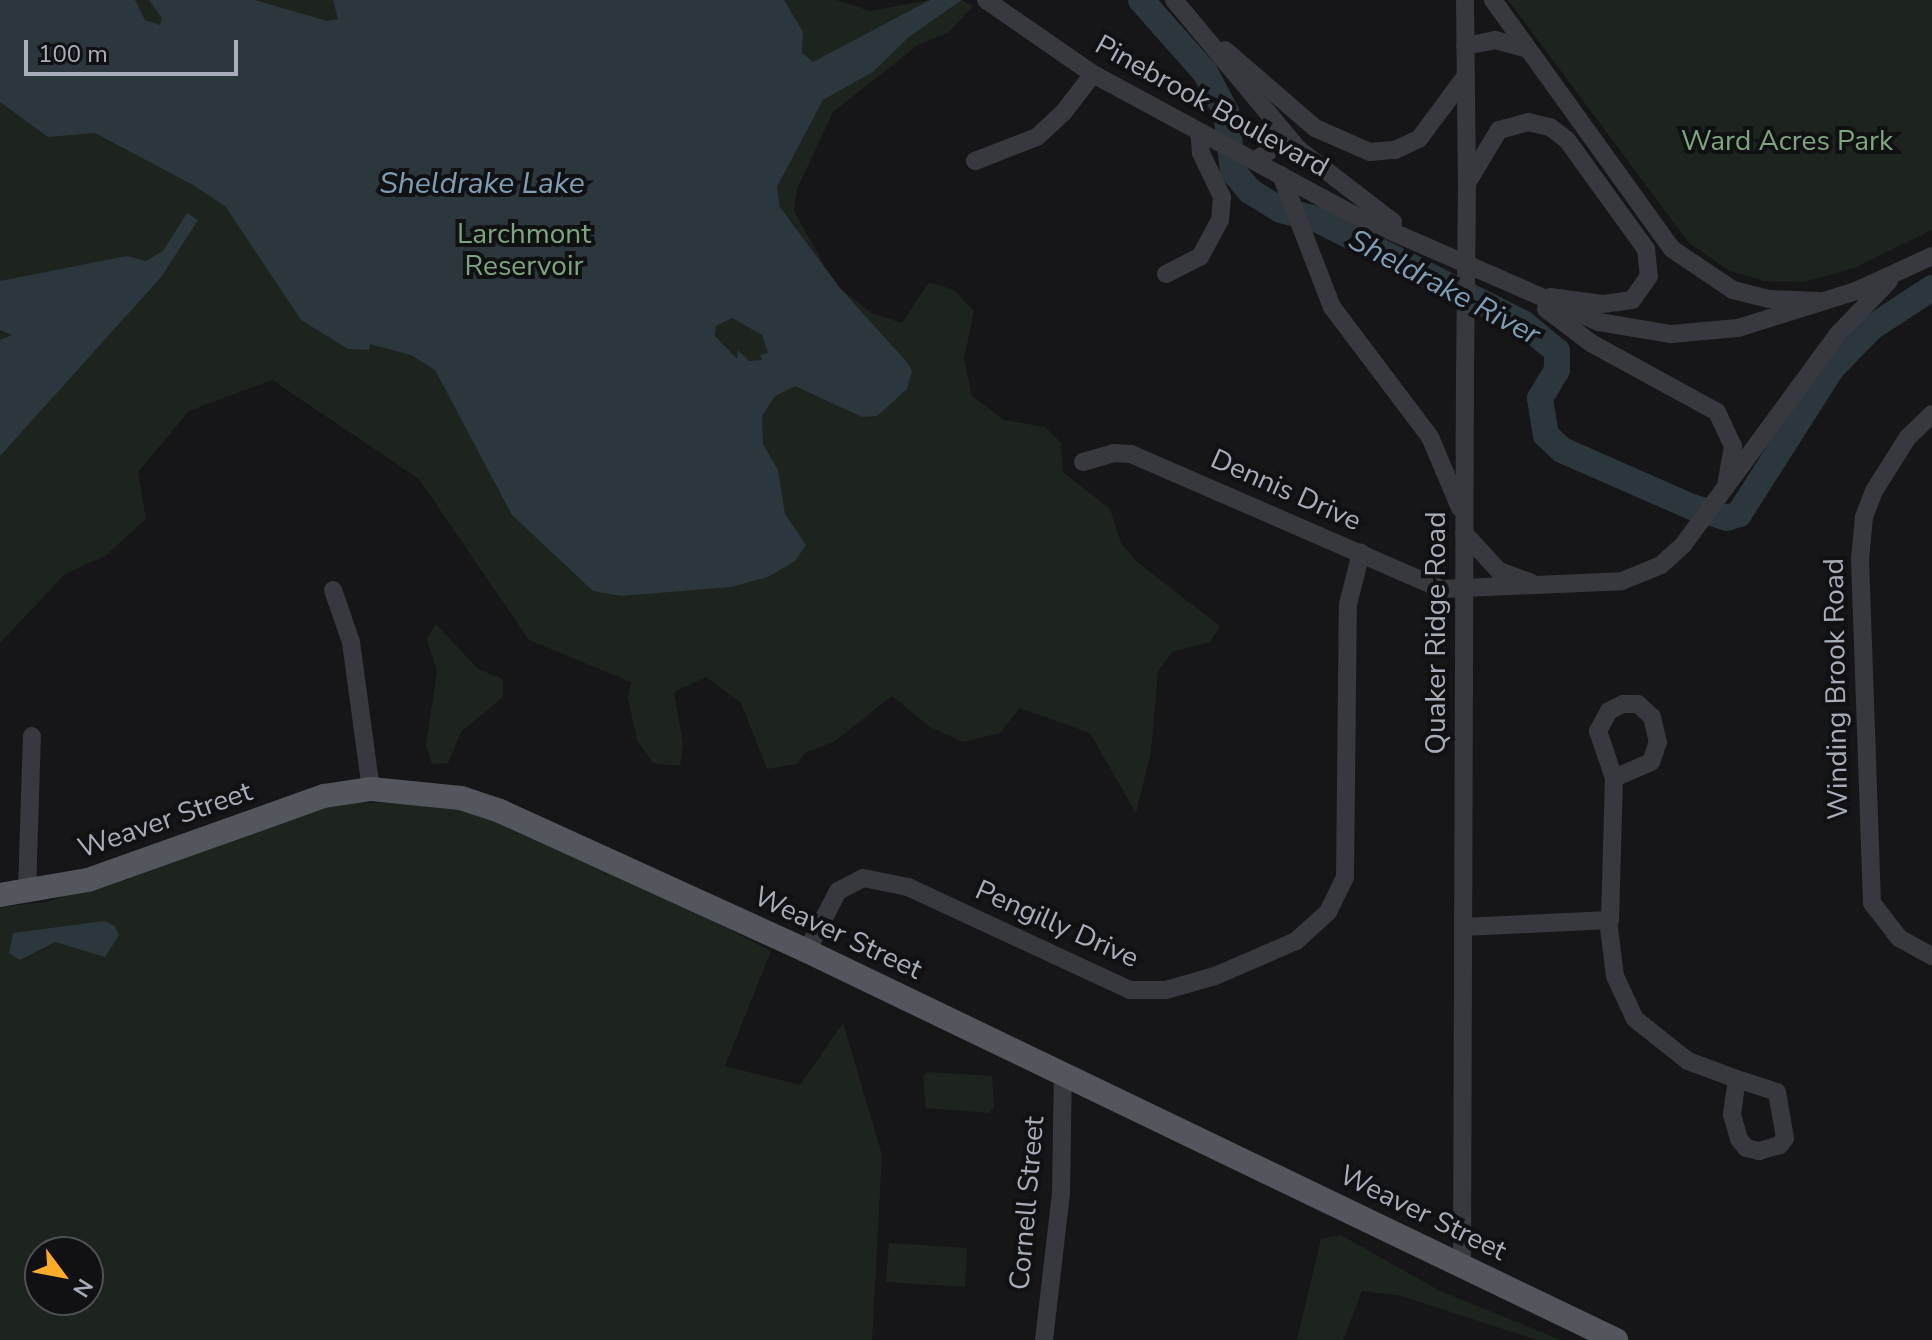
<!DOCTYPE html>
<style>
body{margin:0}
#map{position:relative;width:1932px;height:1340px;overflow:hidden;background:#161619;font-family:"Nunito Sans",sans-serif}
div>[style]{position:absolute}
.green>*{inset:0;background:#1c241d}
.water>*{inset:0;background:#2b363d}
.river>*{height:26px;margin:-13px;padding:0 13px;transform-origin:13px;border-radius:13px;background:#2b363d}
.minor>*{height:18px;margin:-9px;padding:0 9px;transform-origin:9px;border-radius:9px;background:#37393e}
.major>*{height:24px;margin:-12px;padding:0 12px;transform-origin:12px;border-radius:12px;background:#53565d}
.minor-bridge>*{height:18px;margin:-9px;padding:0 9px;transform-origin:9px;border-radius:9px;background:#37393e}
span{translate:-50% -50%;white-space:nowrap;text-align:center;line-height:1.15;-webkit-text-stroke:8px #111114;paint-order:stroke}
.street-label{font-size:28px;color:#a8aeb9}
.park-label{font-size:28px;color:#7da67e}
.water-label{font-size:30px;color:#7d9eb6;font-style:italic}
.north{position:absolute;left:24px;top:1236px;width:80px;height:80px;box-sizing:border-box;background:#111114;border:2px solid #4d5056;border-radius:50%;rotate:122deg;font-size:22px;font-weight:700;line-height:32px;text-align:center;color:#a8aeb9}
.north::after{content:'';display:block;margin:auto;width:28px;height:36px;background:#fdab2a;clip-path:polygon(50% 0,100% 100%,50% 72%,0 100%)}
.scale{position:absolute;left:24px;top:40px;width:214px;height:36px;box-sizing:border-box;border:4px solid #a8aeb9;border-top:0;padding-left:10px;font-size:24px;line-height:28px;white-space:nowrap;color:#a8aeb9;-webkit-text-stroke:6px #111114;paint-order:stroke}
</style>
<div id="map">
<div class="green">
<div style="clip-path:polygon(0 0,836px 0,870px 11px,930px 0,823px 61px,763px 178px,795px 309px,907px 362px,840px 288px,871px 313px,902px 323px,929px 282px,954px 290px,974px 311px,964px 359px,972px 396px,1004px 420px,1045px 427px,1061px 443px,1063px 472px,1110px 509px,1121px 543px,1137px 562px,1220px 626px,1210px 642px,1172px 652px,1158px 671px,1151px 752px,1136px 813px,1090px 733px,1020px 708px,1000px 733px,963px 742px,930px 727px,892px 696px,835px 741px,805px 753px,797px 764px,767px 769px,741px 703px,706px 677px,674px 692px,683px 744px,680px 766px,653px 763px,637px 740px,628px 698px,631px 682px,529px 640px,419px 479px,272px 380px,189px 411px,138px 472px,146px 519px,105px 556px,65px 574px,0 643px)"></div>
<div style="clip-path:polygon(962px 0,973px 6px,949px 32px,918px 45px,833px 112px,797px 189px,794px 211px,828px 272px,780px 207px,777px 187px,823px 100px,873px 72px,909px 37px)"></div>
<div style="clip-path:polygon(1508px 0,1932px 0,1932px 230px,1854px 268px,1804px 282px,1763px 281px,1728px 270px,1689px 243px)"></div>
<div style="clip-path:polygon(436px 624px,478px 669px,503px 679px,503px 697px,461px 732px,448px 763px,432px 764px,426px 745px,437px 671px,427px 639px)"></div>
<div style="clip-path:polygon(evenodd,343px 802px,463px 805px,606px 866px,771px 951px,725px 1066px,800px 1085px,843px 1023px,882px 1155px,872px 1340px,0 1340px,0 907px,47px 902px,343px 802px,40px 1252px,88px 1252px,88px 1300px,40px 1300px,40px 1252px)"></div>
<div style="clip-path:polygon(929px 1072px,992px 1076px,994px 1107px,989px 1113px,926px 1108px,923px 1076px)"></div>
<div style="clip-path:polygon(1341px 1235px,1440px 1291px,1561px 1340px,1537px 1340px,1402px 1296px,1362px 1291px,1343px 1340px,1297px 1340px,1321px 1239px)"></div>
<div style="clip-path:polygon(889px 1243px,967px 1248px,965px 1287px,886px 1282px)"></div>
</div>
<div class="water">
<div style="clip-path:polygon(evenodd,0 0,135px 0,145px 20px,160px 25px,162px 18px,149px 0,255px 0,327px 21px,338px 19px,333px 0,784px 0,803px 32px,802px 53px,813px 62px,930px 0,962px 0,909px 37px,873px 72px,823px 100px,777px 187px,780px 207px,840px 288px,907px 362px,912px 371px,907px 389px,877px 416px,862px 417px,795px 386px,775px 396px,762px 416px,763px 444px,778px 470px,785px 514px,806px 545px,795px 561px,768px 577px,731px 587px,621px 596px,593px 591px,512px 515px,435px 370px,411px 355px,370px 344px,369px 350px,348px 349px,301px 320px,225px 206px,193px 185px,95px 133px,48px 137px,0 102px,0 0,732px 318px,762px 335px,768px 353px,760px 355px,762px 360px,749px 361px,738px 350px,737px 359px,715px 336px,716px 326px,732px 318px)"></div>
<div style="clip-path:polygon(187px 213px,198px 220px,162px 276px,0 456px,0 340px,12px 335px,0 330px,0 281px,127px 256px,146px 261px,163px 251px)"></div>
<div style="clip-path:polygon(104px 921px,115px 926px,119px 935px,105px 957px,55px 942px,20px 960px,9px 953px,13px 933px)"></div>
</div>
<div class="river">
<div style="left:1141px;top:0;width:96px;rotate:48.4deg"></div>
<div style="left:1205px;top:72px;width:45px;rotate:62.3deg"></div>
<div style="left:1226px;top:112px;width:59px;rotate:83.2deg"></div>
<div style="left:1233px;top:171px;width:26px;rotate:50deg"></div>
<div style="left:1250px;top:191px;width:36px;rotate:32deg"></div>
<div style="left:1280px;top:210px;width:37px;rotate:14deg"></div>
<div style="left:1316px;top:219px;width:232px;rotate:26.7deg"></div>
<div style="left:1523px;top:323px;width:44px;rotate:39.5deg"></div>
<div style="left:1557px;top:351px;width:19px;rotate:90deg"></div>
<div style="left:1557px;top:370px;width:33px;rotate:121deg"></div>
<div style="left:1540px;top:398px;width:37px;rotate:81deg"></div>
<div style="left:1546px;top:435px;width:22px;rotate:43deg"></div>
<div style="left:1562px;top:450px;width:142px;rotate:23.7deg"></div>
<div style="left:1692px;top:507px;width:37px;rotate:17deg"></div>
<div style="left:1727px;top:518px;width:13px;rotate:-18deg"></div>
<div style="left:1739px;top:514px;width:173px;rotate:-57.5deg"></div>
<div style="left:1832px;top:368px;width:56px;rotate:-45.7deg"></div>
<div style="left:1871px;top:328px;width:73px;rotate:-33.3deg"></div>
</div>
<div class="minor">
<div style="left:986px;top:0;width:130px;rotate:34.7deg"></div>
<div style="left:1093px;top:74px;width:297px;rotate:28.4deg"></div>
<div style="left:1354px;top:215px;width:267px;rotate:23.6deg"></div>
<div style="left:1599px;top:322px;width:73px;rotate:9.5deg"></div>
<div style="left:1671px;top:334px;width:67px;rotate:-5.1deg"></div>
<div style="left:1738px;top:328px;width:124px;rotate:-17.4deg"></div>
<div style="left:1856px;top:291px;width:84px;rotate:-24.7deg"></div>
<div style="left:1174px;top:0;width:194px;rotate:50.2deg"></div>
<div style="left:1298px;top:149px;width:120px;rotate:37.5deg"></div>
<div style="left:1465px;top:0;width:180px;rotate:89.4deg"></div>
<div style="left:1493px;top:0;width:307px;rotate:54.3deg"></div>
<div style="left:1672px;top:249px;width:73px;rotate:33.9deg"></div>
<div style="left:1733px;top:290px;width:37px;rotate:14deg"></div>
<div style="left:1769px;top:299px;width:49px;rotate:2.3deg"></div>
<div style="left:1465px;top:46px;width:31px;rotate:-11deg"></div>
<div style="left:1495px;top:40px;width:30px;rotate:15deg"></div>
<div style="left:1225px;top:50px;width:119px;rotate:40.9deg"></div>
<div style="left:1315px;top:128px;width:60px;rotate:23.6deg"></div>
<div style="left:1370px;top:152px;width:25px;rotate:-5deg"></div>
<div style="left:1395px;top:150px;width:26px;rotate:-25deg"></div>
<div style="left:1419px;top:139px;width:77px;rotate:-53.4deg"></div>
<div style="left:975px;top:161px;width:66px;rotate:-21.2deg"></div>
<div style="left:1037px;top:137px;width:35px;rotate:-43deg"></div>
<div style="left:1063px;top:113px;width:49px;rotate:-52.4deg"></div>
<div style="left:1255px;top:161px;width:17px;rotate:-36deg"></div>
<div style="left:1269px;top:151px;width:25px;rotate:-63deg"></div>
<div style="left:1281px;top:175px;width:142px;rotate:68.9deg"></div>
<div style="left:1332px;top:307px;width:163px;rotate:53deg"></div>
<div style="left:1430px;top:437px;width:77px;rotate:67.1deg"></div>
<div style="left:1467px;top:183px;width:62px;rotate:-58.9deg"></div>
<div style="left:1499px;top:130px;width:30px;rotate:-15deg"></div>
<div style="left:1528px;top:122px;width:23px;rotate:13deg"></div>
<div style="left:1550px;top:127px;width:21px;rotate:37deg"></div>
<div style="left:1567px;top:140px;width:135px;rotate:54.1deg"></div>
<div style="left:1646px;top:249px;width:27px;rotate:84deg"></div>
<div style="left:1649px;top:276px;width:29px;rotate:125deg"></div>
<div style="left:1632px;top:300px;width:30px;rotate:172deg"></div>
<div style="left:1602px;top:304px;width:52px;rotate:-172.3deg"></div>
<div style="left:1166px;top:274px;width:38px;rotate:-27deg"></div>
<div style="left:1200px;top:257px;width:42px;rotate:-61.6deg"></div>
<div style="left:1220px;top:220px;width:23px;rotate:-85deg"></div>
<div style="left:1222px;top:197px;width:49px;rotate:-115.5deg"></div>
<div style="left:1201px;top:153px;width:21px;rotate:-95deg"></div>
<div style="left:1546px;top:309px;width:56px;rotate:37.1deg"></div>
<div style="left:1591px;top:343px;width:144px;rotate:28.7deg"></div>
<div style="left:1717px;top:412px;width:38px;rotate:65deg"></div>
<div style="left:1733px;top:446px;width:36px;rotate:100deg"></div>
<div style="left:1932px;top:414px;width:33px;rotate:136deg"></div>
<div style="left:1908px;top:437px;width:64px;rotate:122.2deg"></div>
<div style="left:1874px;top:491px;width:28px;rotate:111deg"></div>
<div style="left:1864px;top:517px;width:42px;rotate:95.4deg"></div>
<div style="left:1860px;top:559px;width:344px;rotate:88deg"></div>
<div style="left:1872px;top:903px;width:44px;rotate:52.4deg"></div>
<div style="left:1899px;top:938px;width:38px;rotate:29deg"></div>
<div style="left:1083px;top:462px;width:32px;rotate:-16deg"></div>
<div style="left:1114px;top:453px;width:17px;rotate:3deg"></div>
<div style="left:1131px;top:454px;width:339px;rotate:23.5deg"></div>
<div style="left:1442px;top:589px;width:180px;rotate:-2.5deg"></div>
<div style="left:1622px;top:581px;width:42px;rotate:-22.3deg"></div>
<div style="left:1661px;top:565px;width:30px;rotate:-42deg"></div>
<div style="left:1683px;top:545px;width:263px;rotate:-53.7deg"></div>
<div style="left:1839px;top:333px;width:72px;rotate:-46.1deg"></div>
<div style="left:1464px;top:533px;width:52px;rotate:47.4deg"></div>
<div style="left:1499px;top:571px;width:33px;rotate:20deg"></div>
<div style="left:333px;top:590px;width:55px;rotate:70.9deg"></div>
<div style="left:351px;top:642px;width:148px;rotate:82.3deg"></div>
<div style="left:1623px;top:704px;width:15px"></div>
<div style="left:1638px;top:704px;width:19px;rotate:43deg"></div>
<div style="left:1652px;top:717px;width:26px;rotate:77deg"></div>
<div style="left:1658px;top:742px;width:21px;rotate:109deg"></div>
<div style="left:1651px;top:762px;width:40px;rotate:156.6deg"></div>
<div style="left:1614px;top:778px;width:50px;rotate:-108.8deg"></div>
<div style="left:1598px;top:731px;width:23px;rotate:-61deg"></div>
<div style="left:1609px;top:711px;width:16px;rotate:-27deg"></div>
<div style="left:27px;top:892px;width:156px;rotate:-88.2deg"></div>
<div style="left:1608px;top:920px;width:56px;rotate:82.9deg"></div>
<div style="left:1615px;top:976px;width:47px;rotate:65.1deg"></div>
<div style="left:1635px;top:1019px;width:68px;rotate:38.4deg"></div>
<div style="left:1688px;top:1061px;width:52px;rotate:20.2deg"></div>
<div style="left:1463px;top:927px;width:147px;rotate:-2.7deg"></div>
<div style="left:1610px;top:920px;width:142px;rotate:-88.4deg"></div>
<div style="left:807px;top:951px;width:68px;rotate:-62.7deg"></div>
<div style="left:838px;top:891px;width:28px;rotate:-27deg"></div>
<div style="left:863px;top:878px;width:46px;rotate:11.3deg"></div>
<div style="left:908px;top:887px;width:245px;rotate:24.9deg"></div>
<div style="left:1130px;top:990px;width:36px"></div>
<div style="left:1166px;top:990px;width:51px;rotate:-15.9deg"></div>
<div style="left:1215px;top:976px;width:88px;rotate:-23.4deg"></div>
<div style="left:1296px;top:941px;width:43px;rotate:-42.2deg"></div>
<div style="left:1328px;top:912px;width:39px;rotate:-64deg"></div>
<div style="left:1345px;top:877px;width:273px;rotate:-89.4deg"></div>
<div style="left:1348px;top:604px;width:53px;rotate:-75.7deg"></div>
<div style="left:1737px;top:1079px;width:42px;rotate:18deg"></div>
<div style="left:1777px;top:1092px;width:47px;rotate:80.1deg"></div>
<div style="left:1785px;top:1138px;width:9px;rotate:126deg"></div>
<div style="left:1780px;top:1145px;width:22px;rotate:164deg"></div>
<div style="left:1759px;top:1151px;width:13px;rotate:-167deg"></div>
<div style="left:1746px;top:1148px;width:11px;rotate:-128deg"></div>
<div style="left:1739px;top:1139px;width:26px;rotate:-106deg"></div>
<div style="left:1732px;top:1114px;width:35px;rotate:-82deg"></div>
<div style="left:1462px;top:1266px;width:891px;rotate:-89.81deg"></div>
<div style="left:1044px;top:1340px;width:148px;rotate:-83.4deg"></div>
<div style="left:1061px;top:1193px;width:121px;rotate:-89.1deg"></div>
</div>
<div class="major">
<div style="left:0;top:895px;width:89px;rotate:-9.7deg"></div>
<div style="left:88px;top:880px;width:251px;rotate:-19.6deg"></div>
<div style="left:324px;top:796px;width:48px;rotate:-8.5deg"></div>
<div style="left:371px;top:789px;width:90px;rotate:5.7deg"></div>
<div style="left:461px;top:798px;width:41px;rotate:18.4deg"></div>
<div style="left:500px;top:811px;width:337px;rotate:24.5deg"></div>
<div style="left:807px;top:951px;width:898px;rotate:25.68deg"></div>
</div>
<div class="minor-bridge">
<div style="left:1465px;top:375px;width:192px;rotate:-89.4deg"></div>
</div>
<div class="street-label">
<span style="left:1212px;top:106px;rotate:29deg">Pinebrook Boulevard</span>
<span style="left:1286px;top:490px;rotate:24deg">Dennis Drive</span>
<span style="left:1436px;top:633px;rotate:-90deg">Quaker Ridge Road</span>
<span style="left:1836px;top:689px;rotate:-91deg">Winding Brook Road</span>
<span style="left:165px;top:820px;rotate:-19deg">Weaver Street</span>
<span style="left:1057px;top:924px;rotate:24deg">Pengilly Drive</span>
<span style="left:838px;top:933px;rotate:25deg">Weaver Street</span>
<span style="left:1027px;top:1203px;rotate:-85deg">Cornell Street</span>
<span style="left:1423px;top:1213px;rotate:26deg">Weaver Street</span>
</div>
<div class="park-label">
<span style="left:1787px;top:141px">Ward Acres Park</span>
<span style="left:524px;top:250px">Larchmont<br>Reservoir</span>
</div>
<div class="water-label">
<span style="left:482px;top:184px">Sheldrake Lake</span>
<span style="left:1444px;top:288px;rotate:28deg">Sheldrake River</span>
</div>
<div class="north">N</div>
<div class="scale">100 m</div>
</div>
